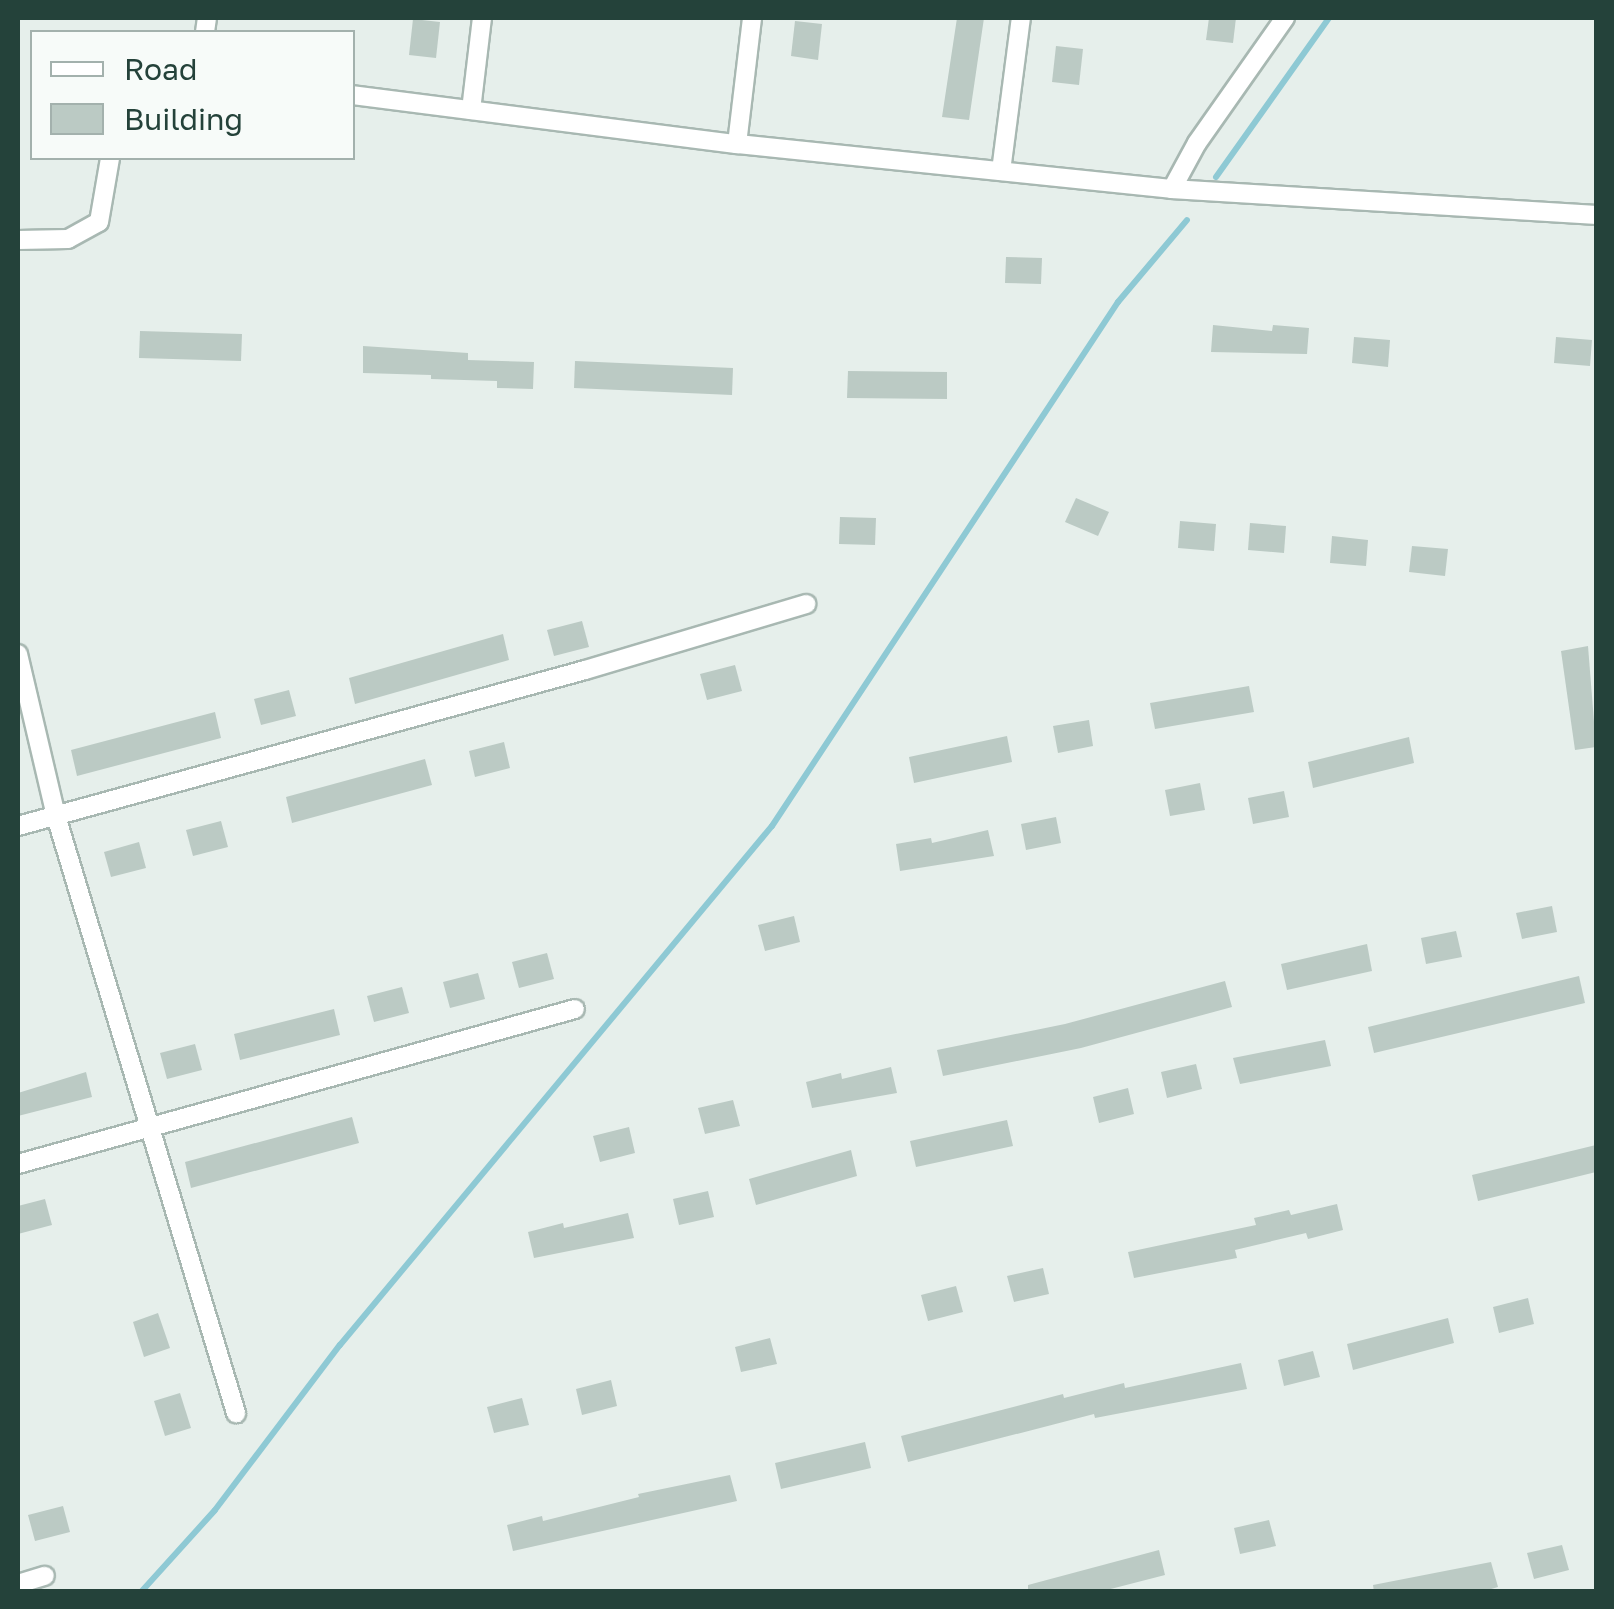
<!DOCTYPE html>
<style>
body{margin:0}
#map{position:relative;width:1614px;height:1609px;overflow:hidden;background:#e6efeb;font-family:"Golos Text",sans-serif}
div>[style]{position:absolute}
.stream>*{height:6px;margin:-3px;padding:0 3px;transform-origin:3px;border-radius:3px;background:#8ec9d4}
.building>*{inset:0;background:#bbcac4}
.roads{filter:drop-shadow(2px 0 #a8b8b2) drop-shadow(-2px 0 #a8b8b2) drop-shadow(0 2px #a8b8b2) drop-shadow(0 -2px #a8b8b2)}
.street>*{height:18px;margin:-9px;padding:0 9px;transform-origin:9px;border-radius:9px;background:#fff}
span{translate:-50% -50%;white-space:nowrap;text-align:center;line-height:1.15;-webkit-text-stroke:8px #f7fbf9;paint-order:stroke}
.frame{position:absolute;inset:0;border:20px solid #24423a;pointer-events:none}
.legend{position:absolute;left:30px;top:30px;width:325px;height:130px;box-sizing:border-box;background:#f7fbf9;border:2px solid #a3b1ad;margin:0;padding:12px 18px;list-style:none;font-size:30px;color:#24423a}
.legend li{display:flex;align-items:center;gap:20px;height:50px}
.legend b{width:50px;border:2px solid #a3b1ad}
</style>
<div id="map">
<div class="stream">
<div style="left:1216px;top:177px;width:195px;rotate:-54.6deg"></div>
<div style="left:141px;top:1592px;width:110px;rotate:-47.9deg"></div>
<div style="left:215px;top:1510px;width:207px;rotate:-52.9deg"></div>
<div style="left:340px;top:1345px;width:675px;rotate:-50.23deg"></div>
<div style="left:772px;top:826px;width:628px;rotate:-56.56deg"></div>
<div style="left:1118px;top:302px;width:107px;rotate:-49.9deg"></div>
</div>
<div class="building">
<div style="clip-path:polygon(957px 18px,984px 18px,969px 120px,942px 117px)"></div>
<div style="clip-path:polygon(1209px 18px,1236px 18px,1233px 43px,1206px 40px)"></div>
<div style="clip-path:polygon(413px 19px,440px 22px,436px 58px,409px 55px)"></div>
<div style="clip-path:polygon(795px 21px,822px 24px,818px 60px,791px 56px)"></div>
<div style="clip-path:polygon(1056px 46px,1083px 49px,1079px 85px,1052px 82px)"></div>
<div style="clip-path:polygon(1006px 257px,1042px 258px,1041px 284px,1005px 283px)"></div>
<div style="clip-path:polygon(1213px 325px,1272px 331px,1273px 325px,1309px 328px,1307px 354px,1211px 352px)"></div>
<div style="clip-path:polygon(140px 331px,242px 334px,241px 361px,139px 358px)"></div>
<div style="clip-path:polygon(1354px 337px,1390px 340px,1388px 367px,1352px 363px)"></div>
<div style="clip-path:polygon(1556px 337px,1592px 340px,1590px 366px,1554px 363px)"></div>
<div style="clip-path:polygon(363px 346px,468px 353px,468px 360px,534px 362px,533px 389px,497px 388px,497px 381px,431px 379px,431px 375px,363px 373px)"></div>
<div style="clip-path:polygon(575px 361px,733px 368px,732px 395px,574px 388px)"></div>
<div style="clip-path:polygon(848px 371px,947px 372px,947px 399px,847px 398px)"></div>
<div style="clip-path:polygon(1076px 498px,1109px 512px,1098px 536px,1065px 522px)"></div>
<div style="clip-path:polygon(840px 517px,876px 518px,875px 545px,839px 544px)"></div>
<div style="clip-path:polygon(1180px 521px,1216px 524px,1214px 551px,1178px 548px)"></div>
<div style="clip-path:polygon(1250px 523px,1286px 526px,1284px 553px,1248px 550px)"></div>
<div style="clip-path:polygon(1332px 536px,1368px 540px,1366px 566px,1330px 563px)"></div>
<div style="clip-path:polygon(1412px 546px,1448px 549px,1445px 576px,1409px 572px)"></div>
<div style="clip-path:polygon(582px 621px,589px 647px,554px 656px,547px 630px)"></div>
<div style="clip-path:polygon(503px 634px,509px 660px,355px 704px,349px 678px)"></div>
<div style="clip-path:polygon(1588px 646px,1596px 747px,1575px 750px,1561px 651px)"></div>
<div style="clip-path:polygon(735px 665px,742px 691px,707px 700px,700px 674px)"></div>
<div style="clip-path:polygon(1249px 686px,1254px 712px,1155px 729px,1150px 703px)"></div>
<div style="clip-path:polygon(289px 690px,296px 716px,261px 725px,254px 699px)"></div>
<div style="clip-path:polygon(215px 712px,221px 738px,77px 776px,71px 750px)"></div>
<div style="clip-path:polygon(1089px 720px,1093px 746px,1058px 753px,1053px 726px)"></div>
<div style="clip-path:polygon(1007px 736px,1012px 762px,914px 783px,909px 757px)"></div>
<div style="clip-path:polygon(1409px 737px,1414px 763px,1313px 788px,1308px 762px)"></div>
<div style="clip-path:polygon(504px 742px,510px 768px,475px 777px,469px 751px)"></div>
<div style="clip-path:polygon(425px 759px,432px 785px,292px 823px,286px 797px)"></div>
<div style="clip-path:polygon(1200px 783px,1205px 810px,1170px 816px,1165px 790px)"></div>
<div style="clip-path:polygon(1284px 791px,1289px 817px,1253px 824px,1248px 798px)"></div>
<div style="clip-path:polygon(1056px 817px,1061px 843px,1026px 850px,1021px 824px)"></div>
<div style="clip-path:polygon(221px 821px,228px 847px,193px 856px,186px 830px)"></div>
<div style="clip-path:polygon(988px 830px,994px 856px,900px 871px,896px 844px,931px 838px,932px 843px)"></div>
<div style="clip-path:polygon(139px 842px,146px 868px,111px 877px,104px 852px)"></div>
<div style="clip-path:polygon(1552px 906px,1557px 932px,1522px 939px,1516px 913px)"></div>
<div style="clip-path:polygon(794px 916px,800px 942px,765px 951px,758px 925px)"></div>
<div style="clip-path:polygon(1456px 931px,1462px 957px,1426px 964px,1421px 938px)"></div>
<div style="clip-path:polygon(1367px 944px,1372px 971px,1287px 990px,1281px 964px)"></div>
<div style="clip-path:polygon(547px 953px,554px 979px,519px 988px,512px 962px)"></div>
<div style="clip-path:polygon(478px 973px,485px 999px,450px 1008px,443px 982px)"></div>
<div style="clip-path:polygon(1579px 976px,1585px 1003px,1374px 1053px,1368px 1027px)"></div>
<div style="clip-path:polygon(1225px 981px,1232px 1007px,1081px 1048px,943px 1076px,937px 1050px,1065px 1024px)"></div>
<div style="clip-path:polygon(402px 987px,409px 1013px,374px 1022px,367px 996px)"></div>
<div style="clip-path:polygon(334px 1009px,340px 1035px,240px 1060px,234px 1034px)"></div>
<div style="clip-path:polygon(1325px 1040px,1331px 1066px,1240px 1084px,1233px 1058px)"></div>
<div style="clip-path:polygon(195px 1044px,202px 1070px,167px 1079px,160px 1053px)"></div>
<div style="clip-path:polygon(1196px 1064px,1202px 1089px,1167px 1098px,1161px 1072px)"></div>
<div style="clip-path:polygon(891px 1067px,897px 1093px,812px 1108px,806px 1082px,841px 1073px,842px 1079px)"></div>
<div style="clip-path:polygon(86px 1072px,92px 1097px,18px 1116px,18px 1093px)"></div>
<div style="clip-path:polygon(1128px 1088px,1134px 1114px,1099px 1123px,1093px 1097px)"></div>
<div style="clip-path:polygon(733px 1100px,740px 1126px,705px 1134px,698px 1108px)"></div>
<div style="clip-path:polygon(352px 1117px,359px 1143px,191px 1188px,185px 1162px)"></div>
<div style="clip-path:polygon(1007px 1120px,1013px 1146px,916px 1167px,910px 1141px)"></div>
<div style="clip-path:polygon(629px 1127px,635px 1153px,600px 1162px,593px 1136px)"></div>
<div style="clip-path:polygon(1596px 1145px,1596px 1172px,1478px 1201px,1472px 1175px)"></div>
<div style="clip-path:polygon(851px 1150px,857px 1176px,756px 1205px,749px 1179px)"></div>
<div style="clip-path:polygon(708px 1191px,714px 1217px,679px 1225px,673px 1199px)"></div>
<div style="clip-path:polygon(45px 1199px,52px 1225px,18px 1234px,18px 1206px)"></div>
<div style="clip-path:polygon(1337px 1204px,1343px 1230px,1308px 1239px,1306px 1233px,1235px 1250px,1237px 1258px,1134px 1278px,1128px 1252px,1256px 1225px,1254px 1218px,1289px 1210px,1291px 1215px)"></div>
<div style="clip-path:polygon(628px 1213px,634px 1238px,534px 1258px,528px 1232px,563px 1223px,564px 1228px)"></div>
<div style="clip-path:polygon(1043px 1268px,1049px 1294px,1014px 1302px,1007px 1276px)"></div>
<div style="clip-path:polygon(956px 1286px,963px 1312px,928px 1321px,921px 1295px)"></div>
<div style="clip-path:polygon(1528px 1298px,1534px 1324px,1499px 1333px,1493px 1307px)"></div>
<div style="clip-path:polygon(158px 1313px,170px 1348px,144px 1357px,133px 1322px)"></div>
<div style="clip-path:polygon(1448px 1318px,1454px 1343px,1353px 1370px,1347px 1344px)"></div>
<div style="clip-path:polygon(770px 1338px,777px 1364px,741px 1372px,735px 1347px)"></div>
<div style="clip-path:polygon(1313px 1351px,1320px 1377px,1284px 1386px,1278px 1360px)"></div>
<div style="clip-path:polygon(1241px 1363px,1247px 1389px,1095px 1418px,1094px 1414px,908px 1462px,901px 1436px,1063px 1394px,1064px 1398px,1124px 1383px,1125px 1388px)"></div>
<div style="clip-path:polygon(611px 1380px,617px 1406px,582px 1415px,576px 1389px)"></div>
<div style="clip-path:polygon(180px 1393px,191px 1428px,165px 1436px,154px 1401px)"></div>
<div style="clip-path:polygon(522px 1398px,529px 1425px,494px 1433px,487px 1407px)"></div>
<div style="clip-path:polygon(865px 1442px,871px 1468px,781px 1489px,775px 1463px)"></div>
<div style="clip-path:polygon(730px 1475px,737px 1501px,513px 1551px,507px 1525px,542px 1516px,543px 1521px,639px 1497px,638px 1494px)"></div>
<div style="clip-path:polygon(63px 1506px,70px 1532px,35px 1541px,28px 1515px)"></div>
<div style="clip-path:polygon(1269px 1520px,1276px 1546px,1240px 1554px,1234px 1528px)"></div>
<div style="clip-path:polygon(1562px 1545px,1569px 1570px,1534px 1579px,1527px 1553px)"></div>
<div style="clip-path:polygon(1159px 1550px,1165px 1575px,1099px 1592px,1028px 1592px,1028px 1585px)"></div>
<div style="clip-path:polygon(1491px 1562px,1498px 1587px,1481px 1592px,1374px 1592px,1373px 1585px)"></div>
</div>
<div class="roads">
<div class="street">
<div style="left:205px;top:32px;width:14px;rotate:-82deg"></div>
<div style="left:352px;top:95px;width:388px;rotate:7.3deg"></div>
<div style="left:737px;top:144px;width:437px;rotate:5.9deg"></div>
<div style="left:1172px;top:189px;width:425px;rotate:3.5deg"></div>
<div style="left:471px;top:110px;width:93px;rotate:-83.2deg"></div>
<div style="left:737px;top:144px;width:127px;rotate:-83.2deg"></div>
<div style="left:1001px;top:171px;width:154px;rotate:-82.6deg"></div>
<div style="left:1172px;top:189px;width:52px;rotate:-61.5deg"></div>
<div style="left:1197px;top:143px;width:153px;rotate:-54.9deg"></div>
<div style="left:18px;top:240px;width:50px;rotate:-1.1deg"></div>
<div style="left:68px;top:239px;width:35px;rotate:-29deg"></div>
<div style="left:99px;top:222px;width:65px;rotate:-80.2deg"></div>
<div style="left:18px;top:654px;width:166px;rotate:76.8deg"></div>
<div style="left:56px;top:816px;width:624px;rotate:73.22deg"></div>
<div style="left:18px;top:826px;width:588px;rotate:-15.38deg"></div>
<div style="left:585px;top:670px;width:231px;rotate:-16.6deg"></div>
<div style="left:18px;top:1164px;width:578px;rotate:-15.55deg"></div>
<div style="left:18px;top:1584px;width:28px;rotate:-17deg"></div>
</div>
</div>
<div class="frame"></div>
<ul class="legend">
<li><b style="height:12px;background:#fff"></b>Road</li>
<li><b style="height:28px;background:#bbcac4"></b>Building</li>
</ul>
</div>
